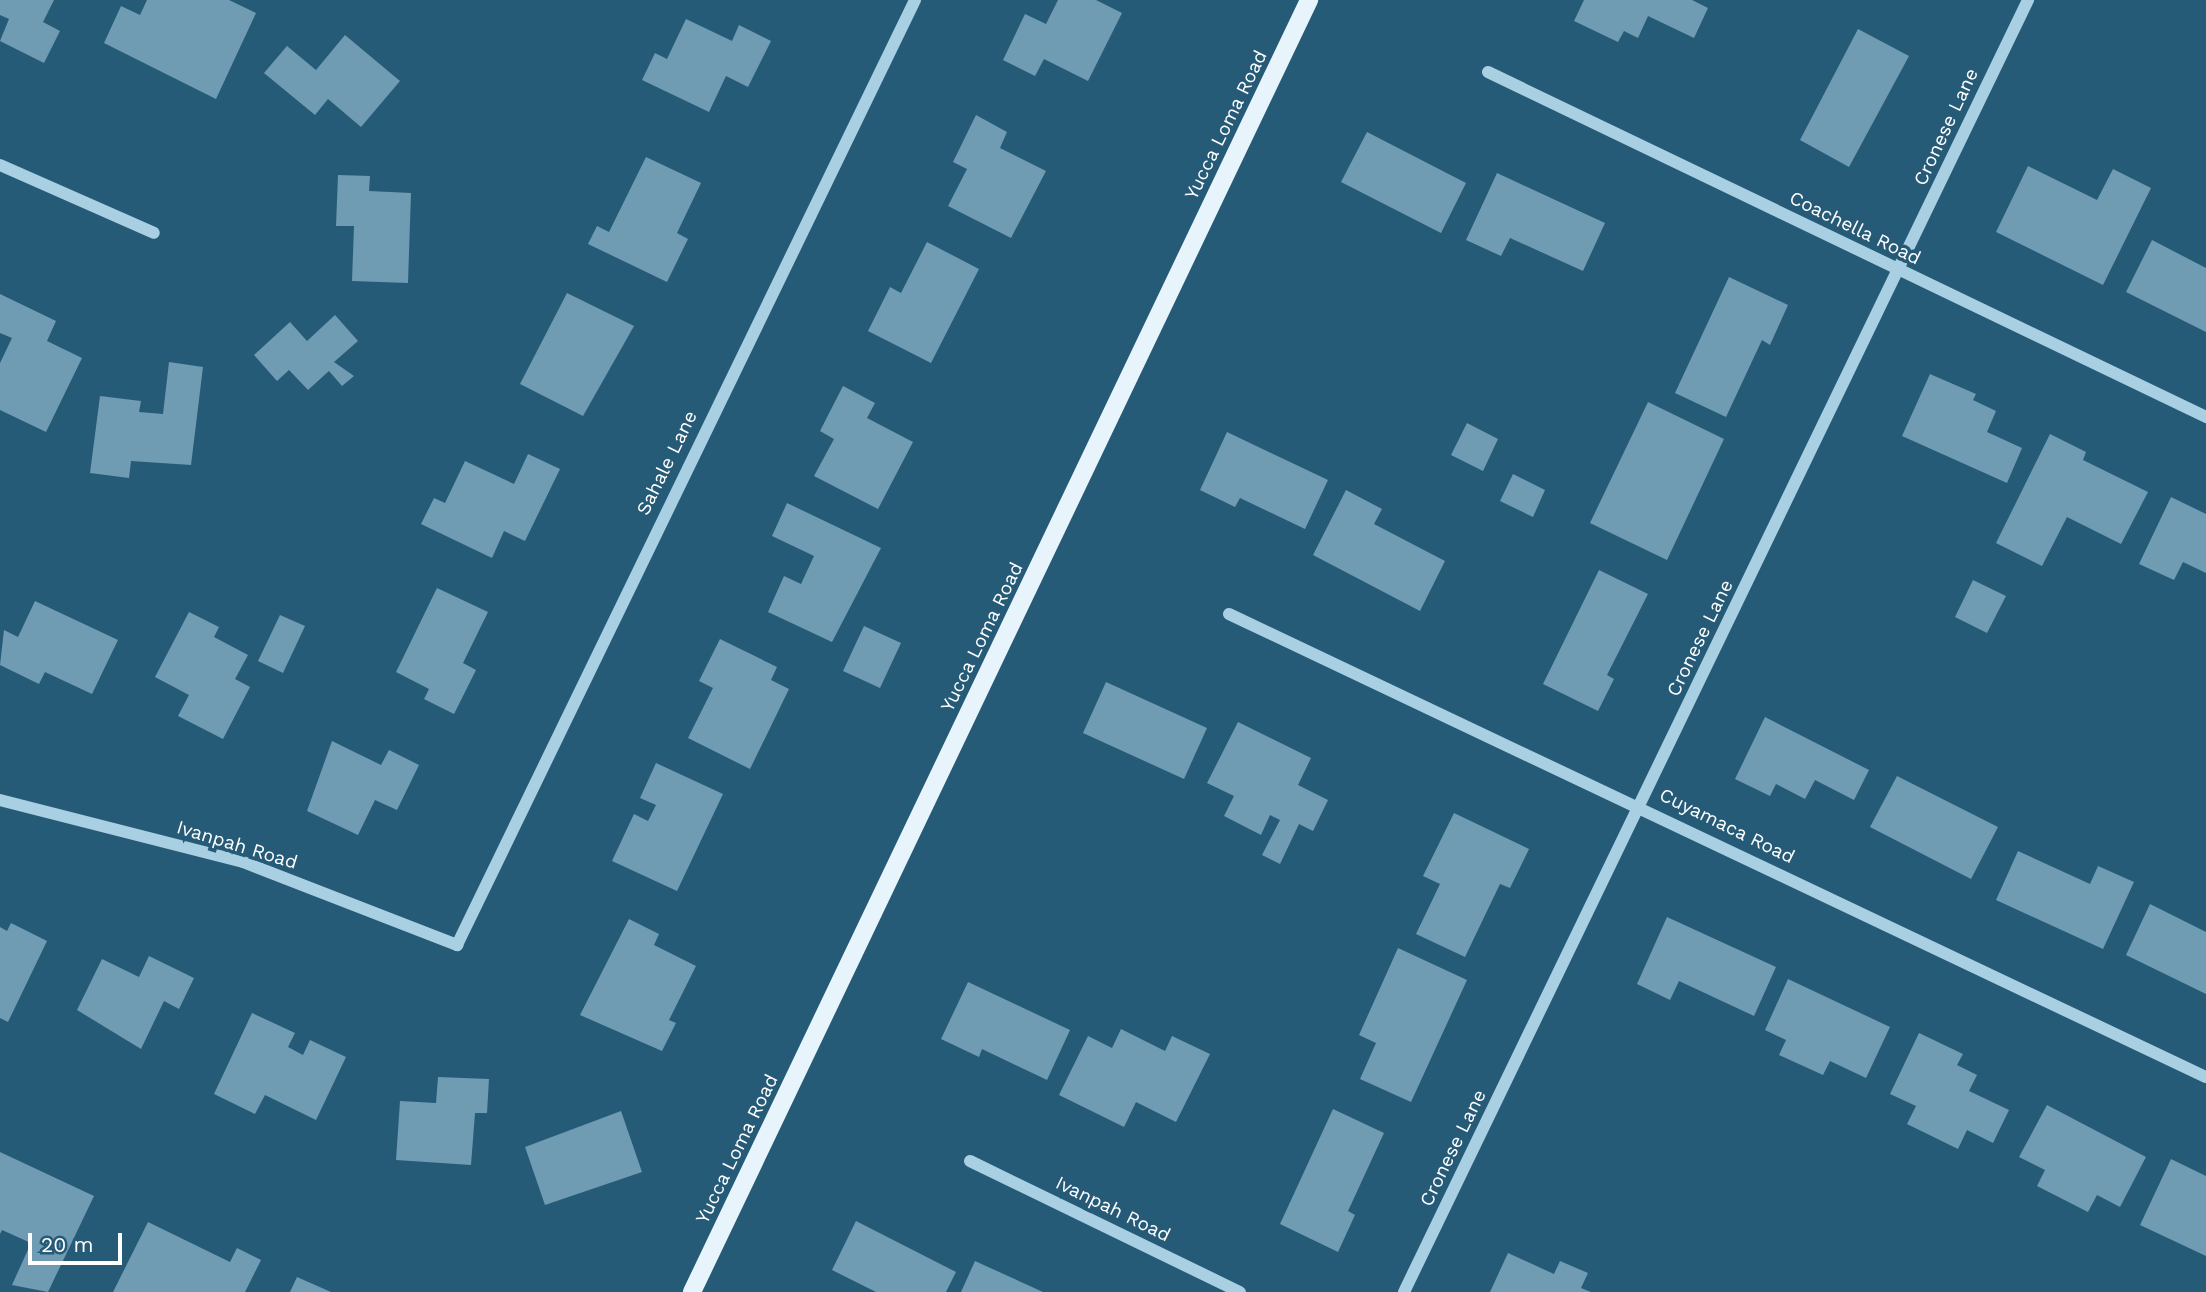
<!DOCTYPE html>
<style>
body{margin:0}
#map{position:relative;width:2206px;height:1292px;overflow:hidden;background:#265b78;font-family:"Work Sans",sans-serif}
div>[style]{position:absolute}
.building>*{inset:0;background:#6f9bb3}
.minor>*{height:12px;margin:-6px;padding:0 6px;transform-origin:6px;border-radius:6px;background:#a9cfe3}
.major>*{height:18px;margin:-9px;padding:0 9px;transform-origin:9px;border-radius:9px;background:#e8f4fc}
span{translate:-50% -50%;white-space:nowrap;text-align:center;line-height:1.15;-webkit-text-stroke:7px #265b78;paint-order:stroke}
.street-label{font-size:19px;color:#fff}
.scale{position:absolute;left:28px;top:1233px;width:94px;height:32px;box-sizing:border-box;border:4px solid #fff;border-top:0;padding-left:9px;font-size:21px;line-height:24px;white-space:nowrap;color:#fff;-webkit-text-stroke:5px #265b78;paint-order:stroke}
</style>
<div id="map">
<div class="building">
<div style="clip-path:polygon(0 0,54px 0,43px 22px,60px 31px,44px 63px,0 41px,9px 19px,0 15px)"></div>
<div style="clip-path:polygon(147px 0,229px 0,256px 13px,216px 99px,104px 43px,121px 6px,140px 15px)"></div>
<div style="clip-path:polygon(1058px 0,1096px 0,1122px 13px,1088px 81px,1044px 59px,1035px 76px,1003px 60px,1025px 14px,1046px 24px)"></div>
<div style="clip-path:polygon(1584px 0,1692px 0,1708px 8px,1694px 38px,1648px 16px,1638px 38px,1624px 31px,1618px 42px,1574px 21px)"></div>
<div style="clip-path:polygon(686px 19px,732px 41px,739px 25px,771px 41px,748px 87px,726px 76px,709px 112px,642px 80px,655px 53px,667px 59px)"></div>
<div style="clip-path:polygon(1858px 29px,1909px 56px,1849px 167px,1800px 140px)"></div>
<div style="clip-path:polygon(345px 35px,400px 81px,361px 127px,328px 99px,315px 115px,264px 73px,287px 46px,316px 70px)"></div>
<div style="clip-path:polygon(976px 115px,1007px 132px,1000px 148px,1046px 171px,1011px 238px,948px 206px,967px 169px,953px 162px)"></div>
<div style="clip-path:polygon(1367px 132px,1466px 183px,1441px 233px,1341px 182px)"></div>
<div style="clip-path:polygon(646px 157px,701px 183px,677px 233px,688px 239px,667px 282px,588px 244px,597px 226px,609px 232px)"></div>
<div style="clip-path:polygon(2028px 166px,2097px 200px,2113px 169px,2151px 188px,2103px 285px,1996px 232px)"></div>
<div style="clip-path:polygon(1497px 173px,1605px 223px,1583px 271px,1510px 238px,1501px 256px,1466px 240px)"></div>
<div style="clip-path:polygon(338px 175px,370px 176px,369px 191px,411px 193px,408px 283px,352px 281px,354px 226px,336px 226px)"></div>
<div style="clip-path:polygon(2152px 240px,2206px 268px,2206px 332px,2126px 292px)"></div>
<div style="clip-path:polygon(927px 242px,979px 269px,931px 363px,868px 331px,890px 287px,901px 293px)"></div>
<div style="clip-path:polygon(1729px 277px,1788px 305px,1770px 345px,1762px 340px,1726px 417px,1675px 393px)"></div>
<div style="clip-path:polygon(567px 293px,634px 326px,583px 416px,520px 384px)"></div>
<div style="clip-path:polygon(0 294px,56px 321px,47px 341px,82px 358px,46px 432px,0 410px,0 363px,12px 338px,0 333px)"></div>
<div style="clip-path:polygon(335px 315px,358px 341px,334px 362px,354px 376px,342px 386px,329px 371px,308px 390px,289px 370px,277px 381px,254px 355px,290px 322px,307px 341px)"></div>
<div style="clip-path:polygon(169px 362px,203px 367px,191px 465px,131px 461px,129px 478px,90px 473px,100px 396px,141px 401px,139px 412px,163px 414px)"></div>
<div style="clip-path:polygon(1930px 374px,1976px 394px,1973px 400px,1996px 411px,1987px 432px,2022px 448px,2007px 483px,1902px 436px)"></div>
<div style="clip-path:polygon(843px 386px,875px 403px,867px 418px,913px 442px,878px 509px,814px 476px,834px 439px,820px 431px)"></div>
<div style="clip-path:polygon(1648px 402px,1724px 439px,1667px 560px,1590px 523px)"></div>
<div style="clip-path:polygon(1467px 423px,1498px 439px,1483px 471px,1451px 455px)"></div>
<div style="clip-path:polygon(1227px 432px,1328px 480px,1305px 529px,1240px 498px,1235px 507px,1200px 490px)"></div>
<div style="clip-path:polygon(2050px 434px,2086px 452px,2083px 460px,2148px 492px,2121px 544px,2067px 517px,2042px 566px,1996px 543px)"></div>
<div style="clip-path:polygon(528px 454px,560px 469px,525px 541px,504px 531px,492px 558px,421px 524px,434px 498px,445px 503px,465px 461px,514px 484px)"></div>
<div style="clip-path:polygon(1513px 474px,1545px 490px,1533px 517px,1500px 501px)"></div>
<div style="clip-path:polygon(1346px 490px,1382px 509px,1374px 524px,1445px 561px,1420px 611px,1313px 555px)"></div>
<div style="clip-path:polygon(2171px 497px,2206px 514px,2206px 573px,2183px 562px,2174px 580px,2139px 564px)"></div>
<div style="clip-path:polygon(787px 503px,881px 548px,832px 642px,768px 612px,784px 576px,801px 584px,814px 556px,772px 536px)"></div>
<div style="clip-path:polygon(1599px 570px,1648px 594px,1607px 675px,1614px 679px,1598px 711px,1543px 684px)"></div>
<div style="clip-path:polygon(1973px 580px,2006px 596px,1987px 633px,1955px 617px)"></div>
<div style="clip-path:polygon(437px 588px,488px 612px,463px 663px,476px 670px,454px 714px,424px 699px,429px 689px,396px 672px)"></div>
<div style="clip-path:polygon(35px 601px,118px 640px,92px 694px,45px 672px,39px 684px,0 665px,4px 630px,18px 637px)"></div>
<div style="clip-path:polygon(189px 612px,219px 627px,214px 637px,248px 655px,235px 679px,250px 687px,223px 739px,178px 716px,189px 695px,155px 677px)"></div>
<div style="clip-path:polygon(280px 615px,305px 626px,283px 673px,258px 661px)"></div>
<div style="clip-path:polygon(864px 626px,901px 643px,880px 688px,843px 671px)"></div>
<div style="clip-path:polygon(720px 639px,777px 667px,771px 680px,789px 689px,750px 769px,688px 738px,713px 688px,699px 681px)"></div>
<div style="clip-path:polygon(1106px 682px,1207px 728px,1184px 779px,1083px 733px)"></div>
<div style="clip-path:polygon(1765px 717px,1869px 770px,1854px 800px,1815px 780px,1805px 799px,1776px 784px,1770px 796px,1735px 779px)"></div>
<div style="clip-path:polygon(1238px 722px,1311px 758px,1298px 785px,1328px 800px,1313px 831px,1299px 824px,1280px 864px,1262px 855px,1280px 820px,1270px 815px,1261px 835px,1224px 816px,1234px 796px,1207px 783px)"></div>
<div style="clip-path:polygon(332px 741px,381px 765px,389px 750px,419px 765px,397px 810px,375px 800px,358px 835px,307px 811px)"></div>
<div style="clip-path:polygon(656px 763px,723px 794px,677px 891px,612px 861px,634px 814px,648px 821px,656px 805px,640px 798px)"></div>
<div style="clip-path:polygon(1897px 776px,1998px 827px,1971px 879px,1870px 827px)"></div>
<div style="clip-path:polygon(1454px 813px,1529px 849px,1510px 888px,1500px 884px,1465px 957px,1416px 934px,1440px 884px,1423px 876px)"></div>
<div style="clip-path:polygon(2018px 851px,2090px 884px,2098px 866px,2134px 882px,2103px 949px,1996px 900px)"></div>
<div style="clip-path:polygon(2150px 904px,2206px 932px,2206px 994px,2126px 955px)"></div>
<div style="clip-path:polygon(1667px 917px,1776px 967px,1754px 1016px,1679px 981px,1670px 1000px,1637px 984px)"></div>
<div style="clip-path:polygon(629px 919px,659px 934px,654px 945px,696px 966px,669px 1020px,676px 1023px,662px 1051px,580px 1015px)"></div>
<div style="clip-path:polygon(11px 923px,47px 941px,8px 1022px,0 1018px,0 927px,7px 931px)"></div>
<div style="clip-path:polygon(1398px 948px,1467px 980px,1411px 1102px,1360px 1079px,1376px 1043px,1359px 1035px)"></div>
<div style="clip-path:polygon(149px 956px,194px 978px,179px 1009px,164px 1001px,141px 1049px,77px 1010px,102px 959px,139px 977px)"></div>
<div style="clip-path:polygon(1788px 979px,1890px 1027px,1866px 1078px,1830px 1061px,1823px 1075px,1779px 1055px,1786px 1040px,1765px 1030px)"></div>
<div style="clip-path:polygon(968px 982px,1070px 1030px,1047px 1080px,982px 1049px,979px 1057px,941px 1039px)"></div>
<div style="clip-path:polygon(252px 1013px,295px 1033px,288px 1047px,303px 1055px,310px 1040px,346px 1057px,316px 1120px,265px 1095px,255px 1114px,214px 1094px)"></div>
<div style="clip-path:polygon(1121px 1029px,1165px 1051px,1172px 1036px,1210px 1054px,1176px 1122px,1136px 1102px,1124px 1127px,1059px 1095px,1088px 1036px,1112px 1048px)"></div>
<div style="clip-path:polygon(1919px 1033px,1963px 1054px,1957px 1065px,1977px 1075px,1969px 1091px,2009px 1110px,1993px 1143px,1967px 1130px,1958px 1149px,1907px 1124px,1916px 1106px,1890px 1094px)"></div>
<div style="clip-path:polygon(438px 1077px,489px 1079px,487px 1113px,475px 1113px,471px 1165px,396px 1160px,400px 1101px,436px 1103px)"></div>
<div style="clip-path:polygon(2047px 1105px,2146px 1157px,2120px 1207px,2097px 1195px,2088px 1212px,2037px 1186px,2045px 1170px,2019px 1157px)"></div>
<div style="clip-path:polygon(1333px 1109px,1384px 1133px,1348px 1211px,1355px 1215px,1338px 1252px,1280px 1224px)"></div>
<div style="clip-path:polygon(621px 1111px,642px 1172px,545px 1205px,525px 1147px)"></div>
<div style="clip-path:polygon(0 1152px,94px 1196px,48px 1292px,12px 1285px,31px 1243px,2px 1230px,0 1234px)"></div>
<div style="clip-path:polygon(2171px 1159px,2206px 1176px,2206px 1256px,2140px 1225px)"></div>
<div style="clip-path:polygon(856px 1221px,956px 1272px,946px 1292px,876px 1292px,832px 1270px)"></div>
<div style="clip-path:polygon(148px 1222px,230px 1262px,237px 1248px,261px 1260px,245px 1292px,113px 1292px)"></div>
<div style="clip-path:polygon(1508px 1253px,1554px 1274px,1560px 1261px,1588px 1273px,1581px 1288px,1591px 1292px,1490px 1292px)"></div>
<div style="clip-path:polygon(975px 1261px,1043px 1292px,961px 1292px)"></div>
<div style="clip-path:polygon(297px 1277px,331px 1292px,290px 1292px)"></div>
</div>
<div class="minor">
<div style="left:1488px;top:72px;width:797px;rotate:25.66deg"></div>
<div style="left:0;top:165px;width:168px;rotate:23.8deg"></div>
<div style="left:1229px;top:614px;width:1081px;rotate:25.36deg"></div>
<div style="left:0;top:800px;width:251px;rotate:14.3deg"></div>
<div style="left:243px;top:862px;width:230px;rotate:21.2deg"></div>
<div style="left:457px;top:945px;width:1050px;rotate:-64.14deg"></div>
<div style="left:970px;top:1161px;width:300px;rotate:25.9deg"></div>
<div style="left:1404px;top:1292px;width:1435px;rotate:-64.22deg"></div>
</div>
<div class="major">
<div style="left:692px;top:1292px;width:1432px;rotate:-64.47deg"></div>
</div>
<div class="street-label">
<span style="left:1226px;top:125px;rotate:-64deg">Yucca Loma Road</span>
<span style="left:1946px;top:127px;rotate:-65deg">Cronese Lane</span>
<span style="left:1855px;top:228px;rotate:26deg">Coachella Road</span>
<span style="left:667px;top:463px;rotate:-64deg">Sahale Lane</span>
<span style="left:982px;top:637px;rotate:-64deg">Yucca Loma Road</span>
<span style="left:1700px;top:638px;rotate:-64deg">Cronese Lane</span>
<span style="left:1727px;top:826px;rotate:26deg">Cuyamaca Road</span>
<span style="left:237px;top:845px;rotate:17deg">Ivanpah Road</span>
<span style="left:1453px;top:1148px;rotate:-64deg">Cronese Lane</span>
<span style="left:737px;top:1149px;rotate:-64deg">Yucca Loma Road</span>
<span style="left:1113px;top:1209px;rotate:26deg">Ivanpah Road</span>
</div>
<div class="scale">20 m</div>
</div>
